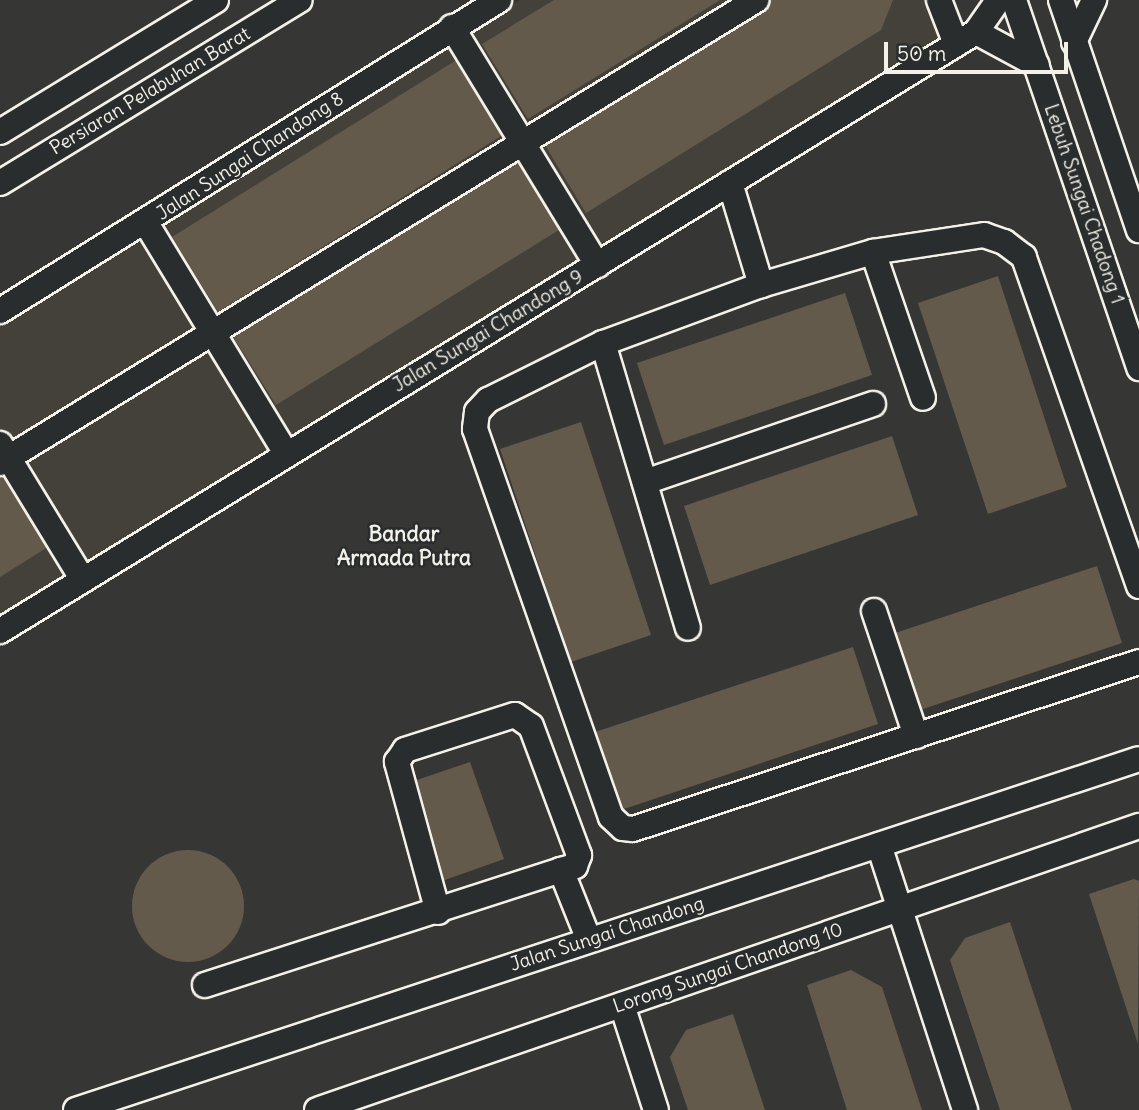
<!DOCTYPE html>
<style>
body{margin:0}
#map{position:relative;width:1139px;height:1110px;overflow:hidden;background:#363634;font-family:Delius,sans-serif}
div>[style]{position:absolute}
.built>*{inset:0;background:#44413b}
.building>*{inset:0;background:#645a4c}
.round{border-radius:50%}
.roads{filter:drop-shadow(2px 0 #f4f1e8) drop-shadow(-2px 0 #f4f1e8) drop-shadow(0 2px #f4f1e8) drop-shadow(0 -2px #f4f1e8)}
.minor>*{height:24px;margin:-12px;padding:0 12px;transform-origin:12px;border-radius:12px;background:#2a2d2e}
span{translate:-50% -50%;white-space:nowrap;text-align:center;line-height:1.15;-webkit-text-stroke:5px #2a2d2e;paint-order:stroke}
.street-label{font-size:19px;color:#f4f1e8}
.neighbourhood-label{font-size:21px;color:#f4f1e8;font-weight:700}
.scale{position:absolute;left:884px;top:42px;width:184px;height:32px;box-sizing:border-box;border:4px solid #f4f1e8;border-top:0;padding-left:9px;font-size:21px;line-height:24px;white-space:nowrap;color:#f4f1e8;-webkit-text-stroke:5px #2a2d2e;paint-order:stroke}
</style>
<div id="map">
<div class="built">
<div style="clip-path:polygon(520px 0,930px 0,945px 39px,0 620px,0 322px)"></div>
</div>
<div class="building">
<div style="clip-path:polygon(554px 0,720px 0,528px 119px,482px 44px)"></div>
<div style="clip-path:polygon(761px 0,893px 0,881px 30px,586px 213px,540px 137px)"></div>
<div style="clip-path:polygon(463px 56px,509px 131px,218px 312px,172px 237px)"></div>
<div style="clip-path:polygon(521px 149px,567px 225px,276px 405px,229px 330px)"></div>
<div style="clip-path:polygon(998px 276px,1067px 487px,988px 514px,918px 303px)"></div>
<div style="clip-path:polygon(845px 293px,872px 375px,664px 445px,637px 363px)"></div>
<div style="clip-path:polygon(581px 422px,651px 635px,571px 662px,500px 449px)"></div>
<div style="clip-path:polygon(892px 436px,918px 515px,710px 585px,684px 506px)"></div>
<div style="clip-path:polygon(0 469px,48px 547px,0 577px)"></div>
<div style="clip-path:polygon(1097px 566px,1122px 643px,914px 712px,889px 635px)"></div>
<div style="clip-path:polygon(853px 647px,878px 724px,621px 810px,595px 732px)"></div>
<div style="clip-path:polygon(470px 762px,504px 859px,442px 881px,408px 783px)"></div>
<div class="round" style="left:132px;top:850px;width:112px;height:112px"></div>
<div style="clip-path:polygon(1134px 879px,1139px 881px,1138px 1044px,1089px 894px)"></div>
<div style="clip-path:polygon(1010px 922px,1049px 1040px,1072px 1110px,1000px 1110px,950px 960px,965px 938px)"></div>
<div style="clip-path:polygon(851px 970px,882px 987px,922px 1110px,847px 1110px,807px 985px)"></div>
<div style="clip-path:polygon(733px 1014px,765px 1110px,688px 1110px,670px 1057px,686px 1030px)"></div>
</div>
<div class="roads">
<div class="minor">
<div style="left:939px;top:0;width:47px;rotate:68.9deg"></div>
<div style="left:1014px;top:0;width:389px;rotate:71.2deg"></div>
<div style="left:1061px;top:0;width:243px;rotate:71.3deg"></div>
<div style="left:452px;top:27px;width:279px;rotate:58.6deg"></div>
<div style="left:976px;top:32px;width:69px;rotate:28.4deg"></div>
<div style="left:1074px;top:42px;width:47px;rotate:-64.5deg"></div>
<div style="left:0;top:132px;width:253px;rotate:-31.4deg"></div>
<div style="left:0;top:183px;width:351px;rotate:-31.4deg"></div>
<div style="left:730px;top:183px;width:107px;rotate:73.1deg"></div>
<div style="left:146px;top:223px;width:271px;rotate:58.7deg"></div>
<div style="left:873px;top:252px;width:154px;rotate:71.1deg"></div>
<div style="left:0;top:311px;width:588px;rotate:-31.93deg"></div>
<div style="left:603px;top:343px;width:297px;rotate:73.4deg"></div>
<div style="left:0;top:444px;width:159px;rotate:58.6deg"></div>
<div style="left:0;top:463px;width:887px;rotate:-31.48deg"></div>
<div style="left:645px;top:482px;width:241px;rotate:-18.9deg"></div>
<div style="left:1139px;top:586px;width:349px;rotate:-109.3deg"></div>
<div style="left:1024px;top:257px;width:25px;rotate:-143deg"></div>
<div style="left:1004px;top:242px;width:21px;rotate:-161deg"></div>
<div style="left:984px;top:235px;width:112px;rotate:171.3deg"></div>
<div style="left:873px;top:252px;width:117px;rotate:163.6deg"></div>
<div style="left:761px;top:285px;width:168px;rotate:159.8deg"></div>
<div style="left:603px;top:343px;width:128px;rotate:153.6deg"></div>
<div style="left:488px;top:400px;width:16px;rotate:133deg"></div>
<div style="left:477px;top:412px;width:17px;rotate:97deg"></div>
<div style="left:475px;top:429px;width:411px;rotate:70.7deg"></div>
<div style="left:611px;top:817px;width:16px;rotate:43deg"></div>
<div style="left:623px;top:828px;width:10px;rotate:6deg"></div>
<div style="left:633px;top:829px;width:533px;rotate:-18.26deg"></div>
<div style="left:874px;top:611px;width:132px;rotate:71.4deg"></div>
<div style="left:0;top:631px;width:1145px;rotate:-31.54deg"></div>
<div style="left:976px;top:32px;width:39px;rotate:-55deg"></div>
<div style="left:879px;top:845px;width:279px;rotate:72deg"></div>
<div style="left:438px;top:912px;width:156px;rotate:-105.3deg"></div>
<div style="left:397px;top:762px;width:14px;rotate:-56deg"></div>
<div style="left:405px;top:750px;width:115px;rotate:-17.7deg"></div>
<div style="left:515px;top:715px;width:19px;rotate:35deg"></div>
<div style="left:531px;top:726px;width:138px;rotate:69.6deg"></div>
<div style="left:579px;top:855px;width:12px;rotate:110deg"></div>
<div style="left:575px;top:866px;width:15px;rotate:164deg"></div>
<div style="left:561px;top:870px;width:75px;rotate:68.2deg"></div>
<div style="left:205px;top:985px;width:374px;rotate:-17.9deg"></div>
<div style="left:622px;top:1005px;width:110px;rotate:72.1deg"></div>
<div style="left:76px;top:1110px;width:1119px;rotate:-18.27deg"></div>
<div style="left:317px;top:1110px;width:870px;rotate:-19.06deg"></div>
</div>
</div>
<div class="street-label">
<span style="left:150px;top:91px;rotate:-31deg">Persiaran Pelabuhan Barat</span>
<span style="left:250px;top:156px;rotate:-33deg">Jalan Sungai Chandong 8</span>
<span style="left:1084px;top:204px;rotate:71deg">Lebuh Sungai Chadong 1</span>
<span style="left:488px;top:331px;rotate:-31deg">Jalan Sungai Chandong 9</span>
<span style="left:607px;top:934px;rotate:-18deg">Jalan Sungai Chandong</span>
<span style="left:728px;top:968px;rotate:-19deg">Lorong Sungai Chandong 10</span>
</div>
<div class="neighbourhood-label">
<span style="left:404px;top:546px">Bandar<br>Armada Putra</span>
</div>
<div class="scale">50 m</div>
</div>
